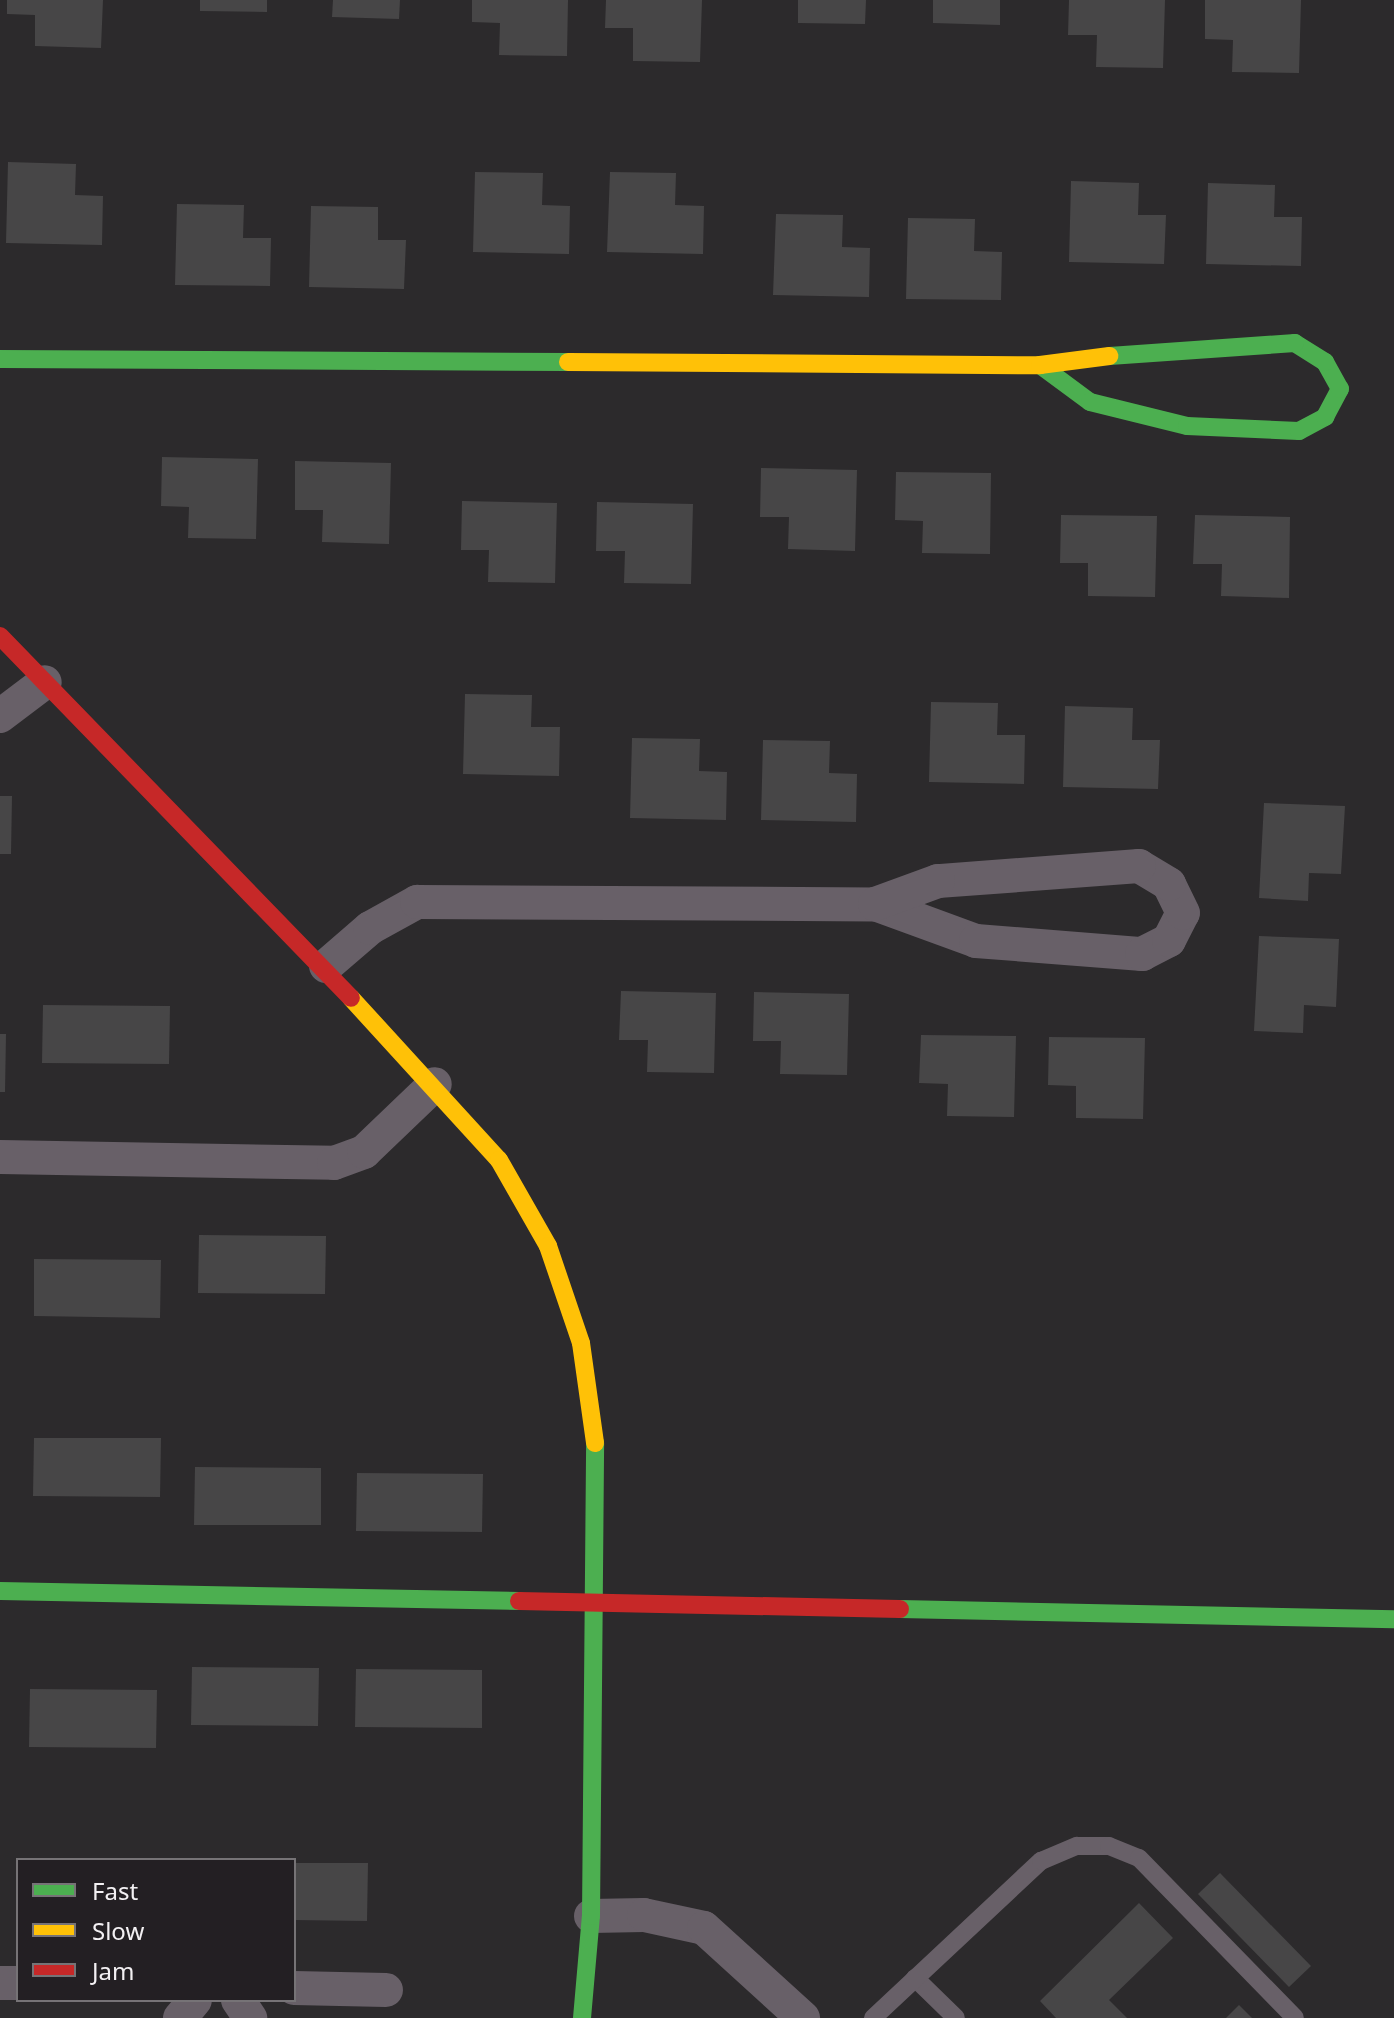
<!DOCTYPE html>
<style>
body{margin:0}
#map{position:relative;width:1394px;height:2018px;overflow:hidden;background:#2c2a2c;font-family:"Noto Sans",sans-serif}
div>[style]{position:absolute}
.building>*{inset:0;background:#474647}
.lane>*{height:18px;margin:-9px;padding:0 9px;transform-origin:9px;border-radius:9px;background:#686068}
.street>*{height:34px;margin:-17px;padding:0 17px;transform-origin:17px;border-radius:17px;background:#686068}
.fast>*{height:18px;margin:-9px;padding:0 9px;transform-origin:9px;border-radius:9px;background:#4caf50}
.slow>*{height:18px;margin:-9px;padding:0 9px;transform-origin:9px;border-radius:9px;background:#ffc107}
.jam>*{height:18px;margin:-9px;padding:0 9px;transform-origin:9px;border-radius:9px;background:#c62828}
span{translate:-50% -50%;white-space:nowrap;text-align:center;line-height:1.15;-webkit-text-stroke:6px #231f23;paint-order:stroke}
.legend{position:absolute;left:16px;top:1858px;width:280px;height:144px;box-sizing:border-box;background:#231f23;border:2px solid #767376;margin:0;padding:10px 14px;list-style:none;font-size:24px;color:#f3f0f3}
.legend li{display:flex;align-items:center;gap:16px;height:40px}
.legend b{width:40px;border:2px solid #767376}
</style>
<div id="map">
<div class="building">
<div style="clip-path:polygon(7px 0,103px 0,101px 48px,35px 46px,35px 15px,7px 14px)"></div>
<div style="clip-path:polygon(200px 0,267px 0,267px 12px,200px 11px)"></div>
<div style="clip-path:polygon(333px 0,400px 0,399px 19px,332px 17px)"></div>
<div style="clip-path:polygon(472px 0,568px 0,567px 56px,499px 55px,500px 23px,472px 22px)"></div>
<div style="clip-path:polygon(606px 0,702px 0,700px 62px,633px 61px,633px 28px,605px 28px)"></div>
<div style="clip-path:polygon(798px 0,866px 0,865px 24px,798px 23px)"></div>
<div style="clip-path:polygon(933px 0,1000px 0,1000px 25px,933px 23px)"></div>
<div style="clip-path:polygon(1069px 0,1165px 0,1163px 68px,1096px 67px,1097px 35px,1068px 35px)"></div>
<div style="clip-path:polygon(1205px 0,1301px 0,1299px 73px,1232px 72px,1233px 40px,1205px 39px)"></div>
<div style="clip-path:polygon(8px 162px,76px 164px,75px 195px,103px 196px,102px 245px,6px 243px)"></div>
<div style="clip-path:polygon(475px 172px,543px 173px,542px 205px,570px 206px,569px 254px,473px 252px)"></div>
<div style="clip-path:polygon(610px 172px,676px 173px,675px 205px,704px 206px,703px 254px,607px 252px)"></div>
<div style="clip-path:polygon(1071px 181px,1139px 183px,1138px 215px,1166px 215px,1164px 264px,1069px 262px)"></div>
<div style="clip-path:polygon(1208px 183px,1275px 185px,1274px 217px,1302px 217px,1301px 266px,1206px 264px)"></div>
<div style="clip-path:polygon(177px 204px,244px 205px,243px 238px,271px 238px,270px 286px,175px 285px)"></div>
<div style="clip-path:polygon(311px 206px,378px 207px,378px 240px,406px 240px,404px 289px,309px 287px)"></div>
<div style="clip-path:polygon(776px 214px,843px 215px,842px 247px,870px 248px,869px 297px,773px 295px)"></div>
<div style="clip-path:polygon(908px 218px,975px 219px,974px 251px,1002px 252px,1001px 300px,906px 299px)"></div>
<div style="clip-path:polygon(162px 457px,258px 459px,256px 539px,188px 538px,189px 507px,161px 506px)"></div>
<div style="clip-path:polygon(295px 461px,391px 463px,389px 544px,322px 542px,323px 510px,295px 510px)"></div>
<div style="clip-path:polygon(761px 468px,857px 470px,855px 551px,788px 549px,789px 517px,760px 517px)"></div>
<div style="clip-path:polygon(896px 472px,991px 473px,990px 554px,922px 553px,923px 521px,895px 520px)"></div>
<div style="clip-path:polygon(462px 501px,557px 503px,555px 583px,488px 582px,489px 550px,461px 550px)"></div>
<div style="clip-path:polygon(597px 502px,693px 504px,691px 584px,624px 583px,625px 551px,596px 551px)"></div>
<div style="clip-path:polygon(1061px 515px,1157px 516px,1155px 597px,1088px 596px,1088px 563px,1060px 563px)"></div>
<div style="clip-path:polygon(1195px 515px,1290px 517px,1289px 598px,1221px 596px,1222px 564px,1193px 564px)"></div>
<div style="clip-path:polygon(465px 694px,532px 695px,531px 727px,560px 727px,559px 776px,463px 774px)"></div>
<div style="clip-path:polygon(931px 702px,998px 703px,997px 735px,1025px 735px,1024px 784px,929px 782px)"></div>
<div style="clip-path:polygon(1065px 706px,1133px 708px,1132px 740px,1160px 740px,1158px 789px,1063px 787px)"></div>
<div style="clip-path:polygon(632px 738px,700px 739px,699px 771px,727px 772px,726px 820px,630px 818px)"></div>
<div style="clip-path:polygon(763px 740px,830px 741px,829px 773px,857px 774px,856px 822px,761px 820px)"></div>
<div style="clip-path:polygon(0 796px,12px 796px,11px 854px,0 854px)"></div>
<div style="clip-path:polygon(1264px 803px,1345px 806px,1341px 874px,1309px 873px,1308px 901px,1259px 898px)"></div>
<div style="clip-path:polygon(1259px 936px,1339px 939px,1336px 1007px,1304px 1005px,1303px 1033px,1254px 1031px)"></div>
<div style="clip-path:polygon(621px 991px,716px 993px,714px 1073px,647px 1072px,648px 1040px,619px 1040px)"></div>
<div style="clip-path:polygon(754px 992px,849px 994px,847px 1075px,780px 1074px,781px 1041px,753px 1041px)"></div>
<div style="clip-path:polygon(43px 1005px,170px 1006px,169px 1064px,42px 1063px)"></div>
<div style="clip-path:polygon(0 1034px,6px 1034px,5px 1092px,0 1092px)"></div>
<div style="clip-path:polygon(921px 1035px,1016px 1036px,1014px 1117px,947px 1116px,948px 1084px,919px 1083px)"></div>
<div style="clip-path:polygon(1049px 1037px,1145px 1038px,1143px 1119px,1076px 1118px,1076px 1086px,1048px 1085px)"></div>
<div style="clip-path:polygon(199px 1235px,326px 1236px,325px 1294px,198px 1293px)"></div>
<div style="clip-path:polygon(34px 1259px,161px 1260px,160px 1318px,34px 1316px)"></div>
<div style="clip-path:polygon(34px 1438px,161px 1438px,160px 1497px,33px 1496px)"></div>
<div style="clip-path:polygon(195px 1467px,321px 1468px,321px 1525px,194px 1525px)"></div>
<div style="clip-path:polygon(357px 1473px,483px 1474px,482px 1532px,356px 1531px)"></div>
<div style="clip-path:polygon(192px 1667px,319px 1668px,318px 1726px,191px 1725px)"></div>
<div style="clip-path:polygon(356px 1669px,482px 1670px,482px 1728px,355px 1727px)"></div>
<div style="clip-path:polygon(30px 1689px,157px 1690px,156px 1748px,29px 1747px)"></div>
<div style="clip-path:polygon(294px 1863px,368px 1863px,367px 1921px,294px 1920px)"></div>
<div style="clip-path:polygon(1220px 1873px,1311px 1966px,1289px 1987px,1198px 1894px)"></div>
<div style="clip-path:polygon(1139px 1903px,1173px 1938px,1109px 2000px,1127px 2018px,1056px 2018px,1040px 2001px)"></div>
<div style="clip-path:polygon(1239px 2005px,1252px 2018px,1226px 2018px)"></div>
</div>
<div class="lane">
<div style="left:915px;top:1978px;width:57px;rotate:44.3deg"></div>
<div style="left:873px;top:2018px;width:230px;rotate:-43.1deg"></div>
<div style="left:1041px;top:1861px;width:39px;rotate:-23deg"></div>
<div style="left:1077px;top:1846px;width:32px"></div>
<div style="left:1109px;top:1846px;width:32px;rotate:22deg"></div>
<div style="left:1139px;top:1858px;width:223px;rotate:45.7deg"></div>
</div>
<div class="street">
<div style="left:0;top:716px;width:56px;rotate:-37.1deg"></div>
<div style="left:326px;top:966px;width:58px;rotate:-40.8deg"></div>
<div style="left:370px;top:928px;width:54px;rotate:-29deg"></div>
<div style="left:417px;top:902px;width:458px;rotate:0.3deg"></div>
<div style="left:875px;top:904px;width:108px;rotate:20.1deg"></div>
<div style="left:976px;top:941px;width:167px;rotate:4.5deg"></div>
<div style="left:1142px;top:954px;width:30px;rotate:-27deg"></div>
<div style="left:1169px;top:940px;width:30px;rotate:-63deg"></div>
<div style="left:1183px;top:913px;width:32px;rotate:-116deg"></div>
<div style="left:1169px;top:884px;width:35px;rotate:-149deg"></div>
<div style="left:1139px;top:866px;width:202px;rotate:175.7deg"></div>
<div style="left:938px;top:881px;width:67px;rotate:159.9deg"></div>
<div style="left:0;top:1157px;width:334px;rotate:1deg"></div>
<div style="left:334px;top:1163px;width:32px;rotate:-20deg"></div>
<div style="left:364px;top:1152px;width:98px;rotate:-43.8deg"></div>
<div style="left:591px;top:1916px;width:53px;rotate:-1.1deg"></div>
<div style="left:644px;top:1915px;width:61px;rotate:12.2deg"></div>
<div style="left:704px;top:1928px;width:134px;rotate:42.3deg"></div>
<div style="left:0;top:1983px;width:18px"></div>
<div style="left:294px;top:1988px;width:92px;rotate:1.2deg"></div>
<div style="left:238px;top:2000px;width:22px;rotate:56deg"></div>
<div style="left:180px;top:2018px;width:23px;rotate:-50deg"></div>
</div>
<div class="fast">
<div style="left:0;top:359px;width:568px;rotate:0.3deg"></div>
<div style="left:1040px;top:365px;width:62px;rotate:36.5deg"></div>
<div style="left:1090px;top:402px;width:100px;rotate:13.9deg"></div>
<div style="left:1187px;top:426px;width:112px;rotate:2.6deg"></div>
<div style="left:1299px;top:431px;width:30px;rotate:-28deg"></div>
<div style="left:1325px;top:417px;width:32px;rotate:-62deg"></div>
<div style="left:1340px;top:389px;width:31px;rotate:-119deg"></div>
<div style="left:1325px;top:362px;width:36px;rotate:-148deg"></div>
<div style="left:1295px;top:343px;width:186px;rotate:176deg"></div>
<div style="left:0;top:1591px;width:519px;rotate:1.1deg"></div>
<div style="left:900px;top:1609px;width:494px;rotate:1.2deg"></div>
<div style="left:582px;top:2018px;width:102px;rotate:-85deg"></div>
<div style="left:591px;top:1916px;width:473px;rotate:-89.5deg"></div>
</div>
<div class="slow">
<div style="left:568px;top:362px;width:472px;rotate:0.4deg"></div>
<div style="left:1040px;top:365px;width:70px;rotate:-7.4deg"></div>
<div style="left:351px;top:998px;width:219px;rotate:47.6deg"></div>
<div style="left:499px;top:1160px;width:99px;rotate:60.3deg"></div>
<div style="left:548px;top:1246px;width:102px;rotate:71.2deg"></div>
<div style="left:581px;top:1343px;width:101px;rotate:82deg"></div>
</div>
<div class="jam">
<div style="left:0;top:636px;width:504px;rotate:45.88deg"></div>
<div style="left:519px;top:1601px;width:381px;rotate:1.2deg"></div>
</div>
<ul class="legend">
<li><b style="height:10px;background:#4caf50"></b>Fast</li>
<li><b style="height:10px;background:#ffc107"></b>Slow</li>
<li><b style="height:10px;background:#c62828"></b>Jam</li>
</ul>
</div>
